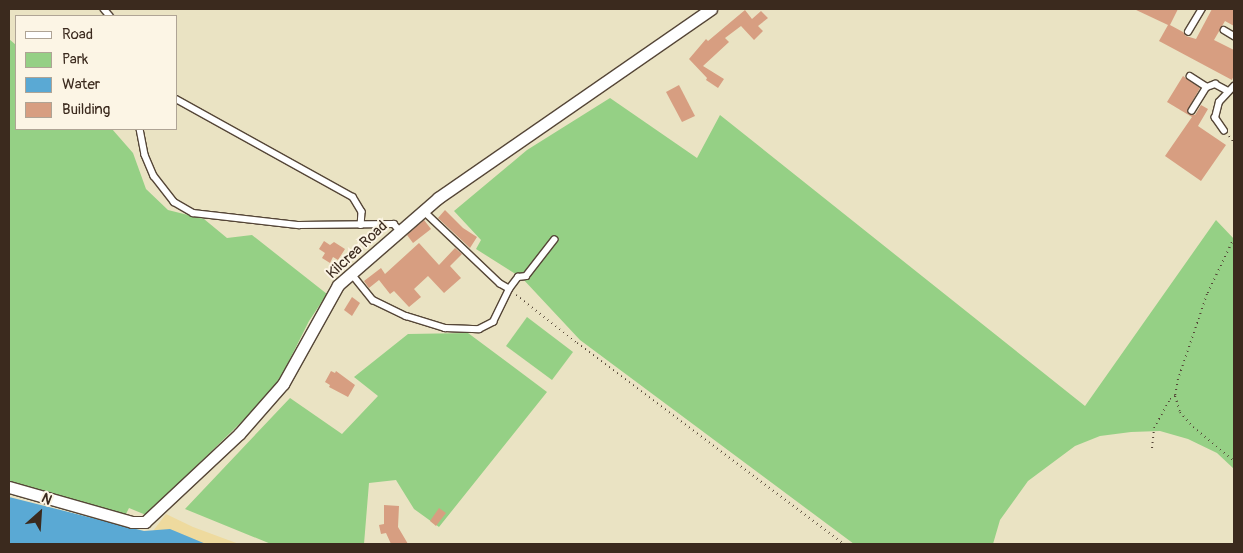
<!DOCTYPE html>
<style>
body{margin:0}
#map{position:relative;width:1243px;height:553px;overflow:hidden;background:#eae3c3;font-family:Pangolin,sans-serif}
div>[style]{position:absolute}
.green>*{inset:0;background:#95d085}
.sand>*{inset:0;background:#eeda9e}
.water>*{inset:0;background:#5aa9d4}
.building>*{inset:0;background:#d79e81}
.path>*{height:2px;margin-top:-1px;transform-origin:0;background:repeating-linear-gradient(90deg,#554637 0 1px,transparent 0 5px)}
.roads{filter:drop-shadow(1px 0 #554637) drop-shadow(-1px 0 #554637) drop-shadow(0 1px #554637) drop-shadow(0 -1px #554637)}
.lane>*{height:5.5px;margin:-2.75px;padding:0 2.75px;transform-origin:2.75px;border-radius:2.75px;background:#fff}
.street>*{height:11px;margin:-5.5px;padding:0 5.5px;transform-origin:5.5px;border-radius:5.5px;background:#fff}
span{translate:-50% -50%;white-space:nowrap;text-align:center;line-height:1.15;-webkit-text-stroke:4px #fcf5e5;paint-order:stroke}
.street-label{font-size:15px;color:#3b2a1e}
.frame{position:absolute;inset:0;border:10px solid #3b2a1e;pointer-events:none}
.legend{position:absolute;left:15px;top:15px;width:162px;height:115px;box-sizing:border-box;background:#fcf5e5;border:1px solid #afa495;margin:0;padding:6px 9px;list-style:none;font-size:15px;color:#3b2a1e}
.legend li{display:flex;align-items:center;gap:10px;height:25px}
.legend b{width:25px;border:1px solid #afa495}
.north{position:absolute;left:15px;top:488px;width:50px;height:50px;-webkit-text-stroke:4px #fcf5e5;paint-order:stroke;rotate:26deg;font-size:14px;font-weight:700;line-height:20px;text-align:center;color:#3b2a1e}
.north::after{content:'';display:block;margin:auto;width:18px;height:22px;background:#3b2a1e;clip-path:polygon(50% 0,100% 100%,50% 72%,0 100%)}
</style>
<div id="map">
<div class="green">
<div style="clip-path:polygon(9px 39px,16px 45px,16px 129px,112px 129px,133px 153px,146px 189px,168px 210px,204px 219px,227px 238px,252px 235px,327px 294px,309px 321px,284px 371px,267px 397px,146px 515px,129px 508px,125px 516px,9px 484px)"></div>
<div style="clip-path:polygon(610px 98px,697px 158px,720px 115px,1085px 406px,1216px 220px,1234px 239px,1234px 469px,1217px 453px,1188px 439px,1160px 431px,1131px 432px,1100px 436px,1075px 446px,1028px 481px,1000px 520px,993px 544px,854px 544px,580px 340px,522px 278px,476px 249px,481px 240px,454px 211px,527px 150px)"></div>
<div style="clip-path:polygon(527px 317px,573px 352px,552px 380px,506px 346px)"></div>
<div style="clip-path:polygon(468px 333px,547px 392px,439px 527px,414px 509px,396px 480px,369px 483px,364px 544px,271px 544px,185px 509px,290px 398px,342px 434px,378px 396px,354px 377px,408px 334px)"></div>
</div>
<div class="sand">
<div style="clip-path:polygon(166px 514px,193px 527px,239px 544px,170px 544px,153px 531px)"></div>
</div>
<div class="water">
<div style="clip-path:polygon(9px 497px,144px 531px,170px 529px,206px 544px,9px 544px)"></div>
</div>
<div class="building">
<div style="clip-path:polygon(1134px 9px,1178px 9px,1170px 25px,1183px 32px,1186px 36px,1196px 39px,1212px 9px,1234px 9px,1234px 26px,1225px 21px,1214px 40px,1234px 50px,1234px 75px,1232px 80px,1159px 41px,1168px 25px)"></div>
<div style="clip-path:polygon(745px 10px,752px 19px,761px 11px,768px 18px,758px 26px,763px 31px,754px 40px,741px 26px,725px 38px,729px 42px,703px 66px,724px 79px,718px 88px,706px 80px,707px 78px,689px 59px,706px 39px,708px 41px)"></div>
<div style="clip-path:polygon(1183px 76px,1200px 88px,1188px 109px,1188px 114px,1195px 115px,1201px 105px,1208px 109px,1198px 126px,1226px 145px,1201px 181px,1165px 156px,1192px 117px,1167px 102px)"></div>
<div style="clip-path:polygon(679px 85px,695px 116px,682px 122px,666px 92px)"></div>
<div style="clip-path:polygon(445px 210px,463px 228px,477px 237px,470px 248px,438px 218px)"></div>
<div style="clip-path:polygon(424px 220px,431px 229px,413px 243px,407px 235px)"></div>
<div style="clip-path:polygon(324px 241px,330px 245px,334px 242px,345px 249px,338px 260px,333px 257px,330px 263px,322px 258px,325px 253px,319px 249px)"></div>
<div style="clip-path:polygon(419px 243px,439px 265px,455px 248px,462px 254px,450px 266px,461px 278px,444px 293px,428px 276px,414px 289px,421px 297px,409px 307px,394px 291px,390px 294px,379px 280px,369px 288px,364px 281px,381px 268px,385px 274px)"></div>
<div style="clip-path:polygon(352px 297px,360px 303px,352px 316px,344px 310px)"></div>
<div style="clip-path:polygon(331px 371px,335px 373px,336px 371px,355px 385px,348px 397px,329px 387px,330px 385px,325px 382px)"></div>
<div style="clip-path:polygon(384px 505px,399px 506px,398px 527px,408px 544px,391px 544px,386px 533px,381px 534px,379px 525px,384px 524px)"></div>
<div style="clip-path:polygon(439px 508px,446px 513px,436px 526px,430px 521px)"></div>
</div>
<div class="path">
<div style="left:1229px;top:136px;width:8px;rotate:50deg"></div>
<div style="left:1234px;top:238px;width:62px;rotate:115.7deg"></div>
<div style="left:1207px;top:294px;width:90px;rotate:108.8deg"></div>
<div style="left:1178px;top:379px;width:17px;rotate:100deg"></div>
<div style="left:1175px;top:396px;width:17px;rotate:73deg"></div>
<div style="left:1180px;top:412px;width:20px;rotate:49deg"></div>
<div style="left:1193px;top:427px;width:53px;rotate:39.7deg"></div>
<div style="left:516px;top:295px;width:78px;rotate:38.2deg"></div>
<div style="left:577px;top:343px;width:334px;rotate:37deg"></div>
<div style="left:1152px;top:448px;width:20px;rotate:-84deg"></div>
<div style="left:1154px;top:428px;width:33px;rotate:-61deg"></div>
<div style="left:1170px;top:399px;width:6px;rotate:-31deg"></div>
</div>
<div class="roads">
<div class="lane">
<div style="left:104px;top:9px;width:9px;rotate:49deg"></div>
<div style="left:1224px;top:30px;width:12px;rotate:31deg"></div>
<div style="left:1188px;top:32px;width:27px;rotate:-59deg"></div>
<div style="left:1190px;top:76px;width:20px;rotate:33deg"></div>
<div style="left:1207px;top:87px;width:28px;rotate:122deg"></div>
<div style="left:1207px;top:87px;width:9px;rotate:-21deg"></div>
<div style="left:1215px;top:84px;width:15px;rotate:28deg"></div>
<div style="left:176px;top:99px;width:202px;rotate:29deg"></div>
<div style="left:353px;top:197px;width:17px;rotate:59deg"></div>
<div style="left:362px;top:212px;width:13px;rotate:94deg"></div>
<div style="left:140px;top:129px;width:26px;rotate:79deg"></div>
<div style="left:145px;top:155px;width:23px;rotate:67deg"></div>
<div style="left:154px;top:176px;width:33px;rotate:52deg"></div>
<div style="left:174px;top:202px;width:22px;rotate:30deg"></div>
<div style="left:193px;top:213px;width:107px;rotate:6.5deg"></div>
<div style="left:299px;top:225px;width:95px;rotate:-0.6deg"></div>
<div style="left:394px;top:224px;width:9px;rotate:49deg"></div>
<div style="left:1224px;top:131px;width:16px;rotate:-125deg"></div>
<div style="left:1215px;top:118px;width:16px;rotate:-76deg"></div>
<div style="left:1219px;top:102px;width:22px;rotate:-47deg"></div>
<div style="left:351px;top:273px;width:35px;rotate:51deg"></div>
<div style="left:373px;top:300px;width:37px;rotate:26deg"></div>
<div style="left:406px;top:316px;width:41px;rotate:17.1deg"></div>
<div style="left:445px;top:328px;width:34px;rotate:2deg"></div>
<div style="left:479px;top:329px;width:16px;rotate:-27deg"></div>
<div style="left:493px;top:322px;width:37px;rotate:-64deg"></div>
<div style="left:509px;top:289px;width:10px;rotate:-151deg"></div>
<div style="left:500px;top:284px;width:106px;rotate:-136.5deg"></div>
<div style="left:509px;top:289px;width:15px;rotate:-53deg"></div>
<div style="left:518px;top:277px;width:8px;rotate:-7deg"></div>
<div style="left:526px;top:276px;width:46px;rotate:-52.1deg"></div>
</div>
<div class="street">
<div style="left:9px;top:487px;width:128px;rotate:15.9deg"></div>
<div style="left:132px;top:522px;width:13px"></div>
<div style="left:145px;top:522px;width:129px;rotate:-43.1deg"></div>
<div style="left:239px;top:434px;width:67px;rotate:-48.7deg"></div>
<div style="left:283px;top:384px;width:113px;rotate:-60.9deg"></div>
<div style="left:338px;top:285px;width:133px;rotate:-41deg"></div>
<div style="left:438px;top:198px;width:332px;rotate:-34.7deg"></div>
</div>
</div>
<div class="street-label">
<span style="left:357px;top:250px;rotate:-43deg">Kilcrea Road</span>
</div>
<div class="frame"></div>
<ul class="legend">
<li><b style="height:6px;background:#fff"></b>Road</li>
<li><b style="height:14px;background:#95d085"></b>Park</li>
<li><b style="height:14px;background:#5aa9d4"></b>Water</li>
<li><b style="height:14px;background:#d79e81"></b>Building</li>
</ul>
<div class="north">N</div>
</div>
